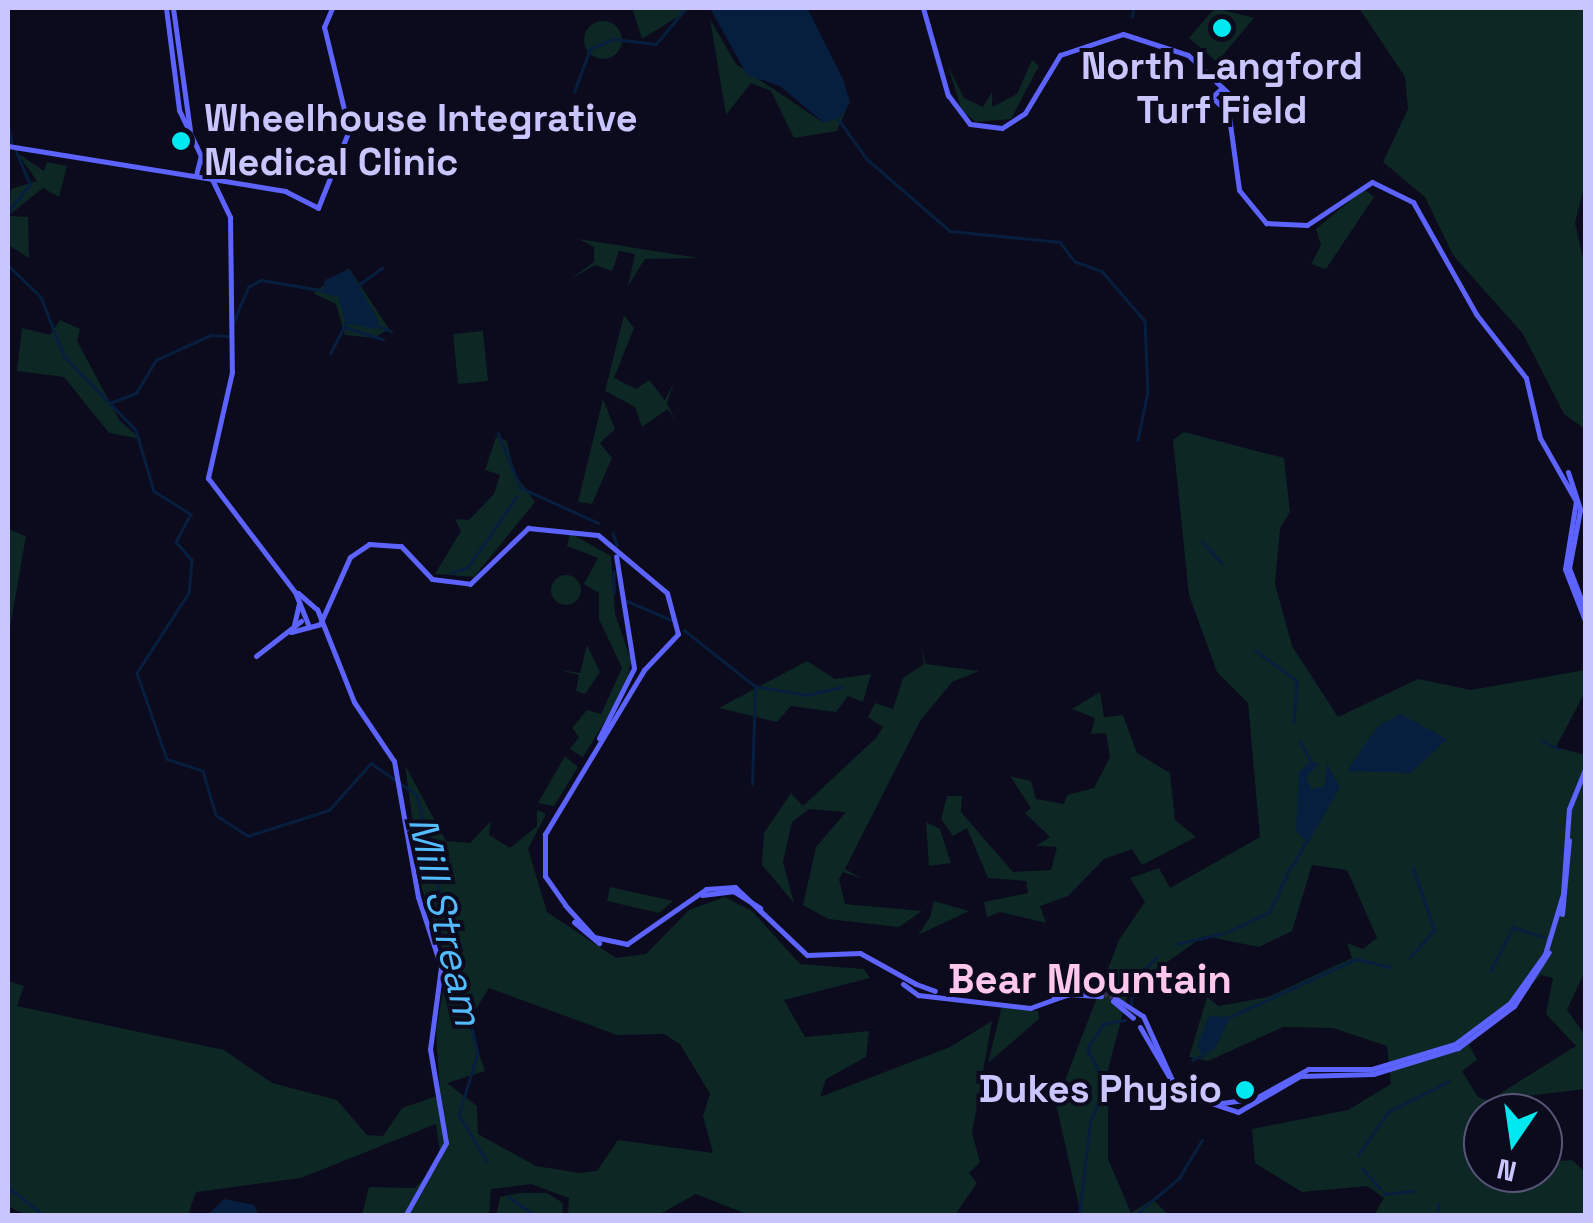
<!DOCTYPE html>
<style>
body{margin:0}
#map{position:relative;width:1593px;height:1223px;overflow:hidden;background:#0c0a1d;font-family:"Space Grotesk",sans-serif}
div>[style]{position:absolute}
.green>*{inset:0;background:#0c2724}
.round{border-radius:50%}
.water>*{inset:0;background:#071f3f}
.stream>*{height:2.5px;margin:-1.25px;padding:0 1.25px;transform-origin:1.25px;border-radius:1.25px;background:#071f3f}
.secondary-tunnel>*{height:5px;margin-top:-2.5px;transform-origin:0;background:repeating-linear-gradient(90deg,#322f4a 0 5px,transparent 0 7.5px)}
.secondary>*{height:5px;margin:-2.5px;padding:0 2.5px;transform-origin:2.5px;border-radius:2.5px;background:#5c63ff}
.dots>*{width:28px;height:28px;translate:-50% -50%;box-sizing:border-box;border:5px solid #0c0a1d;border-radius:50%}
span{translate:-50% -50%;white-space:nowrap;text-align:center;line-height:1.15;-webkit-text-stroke:8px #0c0a1d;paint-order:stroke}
.poi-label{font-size:38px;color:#c8c5ff;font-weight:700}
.left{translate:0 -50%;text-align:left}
.right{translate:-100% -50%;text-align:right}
.water-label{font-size:40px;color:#53bbff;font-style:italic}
.neighbourhood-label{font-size:40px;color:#ffc7ee;font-weight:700}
.frame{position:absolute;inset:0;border:10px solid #c8c5ff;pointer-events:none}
.north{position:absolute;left:1463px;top:1093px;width:100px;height:100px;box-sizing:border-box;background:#0c0a1d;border:2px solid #575577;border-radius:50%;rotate:193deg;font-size:28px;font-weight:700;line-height:40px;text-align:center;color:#c8c5ff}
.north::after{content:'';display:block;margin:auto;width:35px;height:45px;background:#00e8f0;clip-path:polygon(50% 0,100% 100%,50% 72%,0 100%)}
</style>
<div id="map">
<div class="green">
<div style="clip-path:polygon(632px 8px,684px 8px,687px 11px,642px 39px)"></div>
<div style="clip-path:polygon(1215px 8px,1254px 18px,1217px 62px,1189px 38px)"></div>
<div style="clip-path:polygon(1359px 8px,1585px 8px,1586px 179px,1575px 223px,1585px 267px,1585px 429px,1564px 414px,1523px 334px,1453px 255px,1425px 197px,1383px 162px,1408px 109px,1405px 77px)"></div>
<div style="clip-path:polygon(710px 19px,736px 64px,824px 123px,849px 103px,837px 131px,794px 138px,771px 91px,751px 83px,726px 115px)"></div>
<div class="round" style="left:584px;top:21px;width:38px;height:38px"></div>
<div style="clip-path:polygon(1032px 60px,1039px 66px,1011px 119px,976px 122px,962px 111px,948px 66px,964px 98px,983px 107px,992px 92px,992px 107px,1017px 94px)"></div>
<div style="clip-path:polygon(17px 153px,44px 171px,47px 162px,67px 166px,59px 197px,43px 188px,8px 216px,11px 189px,37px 181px)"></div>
<div style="clip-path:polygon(1364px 189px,1374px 197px,1326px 269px,1311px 264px,1321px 245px,1316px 229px)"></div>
<div style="clip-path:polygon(10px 216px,28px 217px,29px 258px,8px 245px)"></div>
<div style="clip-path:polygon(579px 239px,699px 258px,645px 259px,628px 286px,635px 254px,619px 251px,612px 271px,595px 265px,569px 280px,594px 262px,594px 247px)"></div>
<div style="clip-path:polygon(349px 268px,389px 329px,374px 338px,345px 335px,336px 304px,313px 293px)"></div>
<div style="clip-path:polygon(624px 315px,634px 328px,614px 378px,636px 389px,649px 380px,665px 400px,674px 382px,667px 403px,676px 422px,668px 409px,642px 427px,635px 407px,605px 391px)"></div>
<div style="clip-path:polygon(60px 320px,80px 329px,77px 341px,120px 421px,141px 439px,109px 433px,64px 377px,17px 371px,22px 328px,50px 335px)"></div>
<div style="clip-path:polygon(483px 331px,488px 381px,458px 384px,453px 334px)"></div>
<div style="clip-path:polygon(603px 399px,615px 429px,600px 443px,612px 458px,592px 504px,578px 502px)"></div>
<div style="clip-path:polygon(evenodd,1184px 432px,1284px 458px,1290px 512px,1280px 528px,1275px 584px,1292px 646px,1338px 717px,1418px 679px,1471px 690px,1585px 670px,1585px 692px,1556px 747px,1585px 755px,1585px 971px,1567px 1010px,1585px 1035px,1585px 1089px,1510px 1098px,1509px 1113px,1483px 1113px,1483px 1173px,1543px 1173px,1543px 1162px,1572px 1160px,1585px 1172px,1585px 1215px,1374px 1215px,1384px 1198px,1367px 1186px,1302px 1192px,1255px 1163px,1252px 1129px,1348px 1110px,1391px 1084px,1387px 1046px,1333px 1028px,1283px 1027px,1208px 1061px,1189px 1057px,1207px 997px,1219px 1006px,1268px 997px,1352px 958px,1347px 943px,1363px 949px,1377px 938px,1347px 870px,1312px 865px,1292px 931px,1259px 947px,1204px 936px,1129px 989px,1108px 1070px,1108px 1159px,1131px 1213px,1153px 1199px,1168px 1215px,1081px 1215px,1056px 1104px,1119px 940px,1145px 902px,1130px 878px,1159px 868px,1170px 888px,1260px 837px,1248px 703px,1217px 672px,1189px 595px,1173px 440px,1184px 432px,1541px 975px,1553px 978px,1546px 1014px,1576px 1046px,1488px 1101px,1478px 1097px,1462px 1071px,1477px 1060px,1469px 1045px,1541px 975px)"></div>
<div style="clip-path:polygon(496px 437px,507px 441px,514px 472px,535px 502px,474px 577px,435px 574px,461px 531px,455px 519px,469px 520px,494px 494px,500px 475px,485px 470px)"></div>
<div style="clip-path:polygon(8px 529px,26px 536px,8px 639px)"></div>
<div style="clip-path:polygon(570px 533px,611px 556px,615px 614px,631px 660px,626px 687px,583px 757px,570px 749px,579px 737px,572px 728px,587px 710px,601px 714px,622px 668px,599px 619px,599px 593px,584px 584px,598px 558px,567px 546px)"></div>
<div class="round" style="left:551px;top:575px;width:30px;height:30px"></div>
<div style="clip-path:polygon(587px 645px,600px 672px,585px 694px,576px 691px,579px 675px,560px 670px,580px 673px)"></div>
<div style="clip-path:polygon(921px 646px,926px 664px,979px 671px,952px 682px,920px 721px,845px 869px,863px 879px,843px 872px,839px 879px,845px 904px,922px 911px,899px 927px,828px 919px,803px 905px,816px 847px,846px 812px,809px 809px,792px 822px,783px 862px,794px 903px,762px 865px,764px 833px,791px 793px,803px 806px,876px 738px,883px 727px,868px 717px,875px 703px,893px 709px,903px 678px,924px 664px)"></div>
<div style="clip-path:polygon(807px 661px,835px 679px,871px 674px,863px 702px,848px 696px,836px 712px,791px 706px,777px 722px,719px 708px)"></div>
<div style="clip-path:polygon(1100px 692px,1104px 717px,1123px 715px,1137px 753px,1170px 773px,1175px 820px,1196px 837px,1142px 865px,1132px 849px,1104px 859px,1068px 896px,1040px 906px,1046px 923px,1000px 912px,987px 917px,984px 902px,1028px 893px,1026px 881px,988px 878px,967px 828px,953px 836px,941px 819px,947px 796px,962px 796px,961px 812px,1013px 872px,1051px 870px,1057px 847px,1036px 846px,1050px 837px,1025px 813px,1031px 808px,1010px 776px,1031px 781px,1036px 799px,1064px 804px,1067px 795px,1094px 788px,1110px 757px,1106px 733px,1091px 734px,1095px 718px,1072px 709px)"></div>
<div style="clip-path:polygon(565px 756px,578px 767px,554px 806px,538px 803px)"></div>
<div style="clip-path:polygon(evenodd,405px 765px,446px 841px,470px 843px,491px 821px,489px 835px,510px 848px,537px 826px,537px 810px,546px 814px,528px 849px,547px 912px,616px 958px,646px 954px,689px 910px,725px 897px,752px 911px,800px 964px,864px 969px,870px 978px,784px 1000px,805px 1037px,869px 1031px,866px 1057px,826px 1079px,820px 1097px,950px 1047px,992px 1021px,972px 1133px,980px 1162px,969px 1173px,977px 1183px,955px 1215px,749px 1215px,696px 1194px,658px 1215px,568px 1215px,569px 1198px,531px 1184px,491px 1189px,489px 1215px,362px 1215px,369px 1187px,415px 1188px,441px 1160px,436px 1124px,301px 1178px,196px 1192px,188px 1215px,26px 1215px,8px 1206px,8px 981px,24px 986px,17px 1006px,224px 1050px,272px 1083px,337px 1100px,367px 1135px,383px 1136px,402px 1108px,440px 1095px,436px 1031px,448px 963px,422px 889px,405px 765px,489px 988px,617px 1035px,664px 1034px,680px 1044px,710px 1094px,703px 1116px,713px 1153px,618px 1140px,597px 1171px,580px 1173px,536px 1166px,478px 1134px,477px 1106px,447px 1083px,485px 1071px,468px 1022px,489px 988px)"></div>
<div style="clip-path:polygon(926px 822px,940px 829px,951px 863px,929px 866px)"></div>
<div style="clip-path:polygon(610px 887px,673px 901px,659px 913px,607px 901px)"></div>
<div style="clip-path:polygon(934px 901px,969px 911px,918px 935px,930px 917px)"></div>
<div style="clip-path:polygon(1002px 1006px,1038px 1011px,1039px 1019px,988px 1063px)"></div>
<div style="clip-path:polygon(520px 1193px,547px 1193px,563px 1203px,562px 1215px,496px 1216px,500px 1197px)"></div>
</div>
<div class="water">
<div style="clip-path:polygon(710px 8px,807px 8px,843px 79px,850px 102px,841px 117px,824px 123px,780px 86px,747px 75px)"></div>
<div style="clip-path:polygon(349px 269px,379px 322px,376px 329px,346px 323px,338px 297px,322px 293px,325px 280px)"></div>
<div style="clip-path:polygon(1400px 714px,1447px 739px,1411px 773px,1347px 771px,1377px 727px)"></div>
<div style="clip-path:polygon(1311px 761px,1319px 764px,1306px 777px,1311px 789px,1325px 786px,1327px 763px,1340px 787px,1308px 843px,1296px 830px,1299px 772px)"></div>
<div style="clip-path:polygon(1209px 1016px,1230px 1017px,1215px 1049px,1202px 1055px,1197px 1046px)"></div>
<div style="clip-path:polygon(224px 1199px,254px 1205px,258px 1214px,208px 1215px)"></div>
</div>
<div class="stream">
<div style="left:1132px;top:17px;width:9px;rotate:-84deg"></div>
<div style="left:574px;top:92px;width:46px;rotate:-69.6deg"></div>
<div style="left:590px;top:49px;width:26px;rotate:-23deg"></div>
<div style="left:614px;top:39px;width:42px;rotate:6.8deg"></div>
<div style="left:656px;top:44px;width:47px;rotate:-50.2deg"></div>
<div style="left:839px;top:120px;width:48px;rotate:54.3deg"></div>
<div style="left:867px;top:159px;width:110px;rotate:40.9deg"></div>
<div style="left:950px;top:231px;width:111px;rotate:5.7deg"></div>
<div style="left:1060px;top:242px;width:21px;rotate:53deg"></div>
<div style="left:8px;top:123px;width:20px;rotate:79deg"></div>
<div style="left:8px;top:211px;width:34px;rotate:-50deg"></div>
<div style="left:30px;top:185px;width:38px;rotate:-113deg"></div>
<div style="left:1074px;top:261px;width:30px;rotate:20deg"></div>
<div style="left:1102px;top:271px;width:66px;rotate:49.3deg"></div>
<div style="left:1145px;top:321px;width:71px;rotate:87.6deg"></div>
<div style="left:1148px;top:392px;width:49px;rotate:101.8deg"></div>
<div style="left:8px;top:265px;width:46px;rotate:44.1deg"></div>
<div style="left:41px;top:297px;width:63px;rotate:68.7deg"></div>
<div style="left:64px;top:356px;width:103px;rotate:45.8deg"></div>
<div style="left:136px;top:430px;width:64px;rotate:73.6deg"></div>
<div style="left:154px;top:491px;width:44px;rotate:31.9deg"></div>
<div style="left:191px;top:514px;width:32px;rotate:118deg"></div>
<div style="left:176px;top:542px;width:24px;rotate:48deg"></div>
<div style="left:192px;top:560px;width:33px;rotate:95deg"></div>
<div style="left:189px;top:593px;width:95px;rotate:123deg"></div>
<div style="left:137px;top:673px;width:91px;rotate:70.8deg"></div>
<div style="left:167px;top:759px;width:38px;rotate:18deg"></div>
<div style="left:203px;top:771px;width:46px;rotate:73.5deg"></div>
<div style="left:216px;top:815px;width:38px;rotate:33deg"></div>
<div style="left:248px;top:836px;width:85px;rotate:-17.8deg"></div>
<div style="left:329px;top:810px;width:63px;rotate:-48.2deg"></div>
<div style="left:371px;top:763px;width:56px;rotate:34.8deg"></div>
<div style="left:417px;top:795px;width:265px;rotate:76.7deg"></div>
<div style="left:478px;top:1053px;width:65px;rotate:107deg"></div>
<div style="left:459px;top:1115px;width:54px;rotate:58.7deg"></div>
<div style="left:357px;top:286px;width:31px;rotate:-36deg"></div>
<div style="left:233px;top:323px;width:39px;rotate:-67deg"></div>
<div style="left:248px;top:287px;width:15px;rotate:-28deg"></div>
<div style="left:261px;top:280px;width:60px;rotate:9.6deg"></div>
<div style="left:379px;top:326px;width:13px;rotate:23deg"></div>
<div style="left:345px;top:327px;width:40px;rotate:18deg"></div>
<div style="left:330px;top:354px;width:35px;rotate:-63deg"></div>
<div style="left:110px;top:403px;width:28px;rotate:-21deg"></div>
<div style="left:136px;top:393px;width:39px;rotate:-59deg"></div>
<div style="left:156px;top:360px;width:60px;rotate:-24.4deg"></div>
<div style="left:211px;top:335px;width:21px;rotate:3deg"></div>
<div style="left:498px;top:433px;width:60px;rotate:67.3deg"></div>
<div style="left:521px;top:488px;width:85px;rotate:24.2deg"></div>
<div style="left:613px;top:533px;width:13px;rotate:72deg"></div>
<div style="left:1202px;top:541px;width:30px;rotate:48deg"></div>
<div style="left:614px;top:572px;width:21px;rotate:90deg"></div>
<div style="left:451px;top:573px;width:18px;rotate:-19deg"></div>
<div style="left:468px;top:567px;width:86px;rotate:-55.4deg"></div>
<div style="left:627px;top:601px;width:51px;rotate:23.1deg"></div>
<div style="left:684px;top:630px;width:90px;rotate:38.3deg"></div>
<div style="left:755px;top:686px;width:53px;rotate:9.8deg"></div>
<div style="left:807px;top:695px;width:36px;rotate:-13deg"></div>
<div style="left:1255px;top:650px;width:52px;rotate:36.4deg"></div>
<div style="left:1297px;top:681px;width:41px;rotate:94.2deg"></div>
<div style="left:1541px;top:740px;width:20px;rotate:27deg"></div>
<div style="left:1300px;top:741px;width:23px;rotate:61deg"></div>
<div style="left:752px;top:784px;width:96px;rotate:-88.2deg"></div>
<div style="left:1296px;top:860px;width:20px;rotate:-63deg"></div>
<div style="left:1287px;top:872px;width:13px;rotate:-51deg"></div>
<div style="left:1228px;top:932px;width:46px;rotate:-26deg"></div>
<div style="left:1269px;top:912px;width:41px;rotate:-64.1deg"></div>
<div style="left:1176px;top:944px;width:49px;rotate:-12.9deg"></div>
<div style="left:1410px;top:957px;width:36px;rotate:-48deg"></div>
<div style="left:1434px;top:930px;width:65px;rotate:-109deg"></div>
<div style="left:1490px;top:972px;width:51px;rotate:-62.9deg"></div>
<div style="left:1513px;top:927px;width:33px;rotate:18deg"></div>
<div style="left:1131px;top:1004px;width:24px;rotate:-85deg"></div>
<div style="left:1133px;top:980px;width:33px;rotate:-44deg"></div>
<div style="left:1230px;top:1017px;width:139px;rotate:-24.7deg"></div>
<div style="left:1356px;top:959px;width:35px;rotate:13deg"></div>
<div style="left:1192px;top:1060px;width:12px;rotate:-24deg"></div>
<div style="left:1358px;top:1155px;width:52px;rotate:-55.1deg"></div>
<div style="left:1388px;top:1112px;width:68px;rotate:-26.9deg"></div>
<div style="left:1362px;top:1168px;width:27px;rotate:48deg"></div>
<div style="left:8px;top:1187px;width:47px;rotate:38.1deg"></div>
<div style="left:1383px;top:1194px;width:31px;rotate:-6deg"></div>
<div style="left:509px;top:1197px;width:33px;rotate:35deg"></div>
<div style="left:1438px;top:1211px;width:7px;rotate:-90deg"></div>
<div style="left:1079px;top:1216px;width:96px;rotate:-83.4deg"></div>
<div style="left:1090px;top:1121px;width:38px;rotate:-65deg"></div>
<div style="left:1106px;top:1087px;width:42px;rotate:-116.6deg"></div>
<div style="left:1087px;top:1049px;width:30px;rotate:-57deg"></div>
<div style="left:1103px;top:1024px;width:22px;rotate:-10deg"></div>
<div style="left:1134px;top:1216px;width:59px;rotate:-40.2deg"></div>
<div style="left:1179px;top:1178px;width:44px;rotate:-58.8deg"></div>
</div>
<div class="secondary-tunnel">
<div style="left:1103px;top:993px;width:13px;rotate:23deg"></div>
</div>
<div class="secondary">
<div style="left:166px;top:8px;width:103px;rotate:82.7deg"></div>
<div style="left:179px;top:110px;width:119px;rotate:64.5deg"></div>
<div style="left:230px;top:217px;width:155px;rotate:89.3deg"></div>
<div style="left:232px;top:372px;width:109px;rotate:102.8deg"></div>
<div style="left:208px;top:478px;width:143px;rotate:52.7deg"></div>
<div style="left:295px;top:592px;width:38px;rotate:68deg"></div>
<div style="left:173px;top:8px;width:123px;rotate:82.1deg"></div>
<div style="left:923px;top:8px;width:91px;rotate:74.1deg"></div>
<div style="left:948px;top:95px;width:36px;rotate:53deg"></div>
<div style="left:970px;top:124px;width:32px;rotate:7deg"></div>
<div style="left:1002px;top:128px;width:27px;rotate:-33deg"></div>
<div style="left:1025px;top:113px;width:68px;rotate:-58.9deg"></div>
<div style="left:1060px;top:55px;width:66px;rotate:-18.4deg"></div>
<div style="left:1123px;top:34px;width:68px;rotate:17.9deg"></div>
<div style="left:1188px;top:55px;width:55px;rotate:43.5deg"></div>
<div style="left:1228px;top:93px;width:14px;rotate:124deg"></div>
<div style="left:1220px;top:105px;width:11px;rotate:-135deg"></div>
<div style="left:1212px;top:97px;width:12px;rotate:-42deg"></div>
<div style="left:1227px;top:102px;width:89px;rotate:82.2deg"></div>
<div style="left:1239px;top:190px;width:43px;rotate:50.7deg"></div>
<div style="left:1266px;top:223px;width:41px;rotate:2.8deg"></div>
<div style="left:1307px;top:225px;width:78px;rotate:-33.5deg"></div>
<div style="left:1372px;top:182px;width:46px;rotate:26deg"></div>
<div style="left:1413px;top:202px;width:129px;rotate:60.6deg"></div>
<div style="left:1476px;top:314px;width:81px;rotate:52deg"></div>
<div style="left:1526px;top:378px;width:62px;rotate:76.9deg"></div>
<div style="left:1540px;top:438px;width:73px;rotate:60.3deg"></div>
<div style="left:1576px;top:501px;width:69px;rotate:99.2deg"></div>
<div style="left:1565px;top:569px;width:58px;rotate:68.7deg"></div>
<div style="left:8px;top:146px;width:281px;rotate:9.2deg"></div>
<div style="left:285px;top:191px;width:37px;rotate:27deg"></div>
<div style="left:318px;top:208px;width:84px;rotate:-68.3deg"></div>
<div style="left:349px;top:130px;width:106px;rotate:-103.6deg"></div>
<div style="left:324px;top:27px;width:21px;rotate:-67deg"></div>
<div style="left:196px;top:175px;width:21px;rotate:-76deg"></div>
<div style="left:1568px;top:472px;width:40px;rotate:72deg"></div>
<div style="left:1580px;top:510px;width:59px;rotate:100.7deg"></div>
<div style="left:1569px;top:568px;width:47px;rotate:68.9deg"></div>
<div style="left:298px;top:593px;width:23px;rotate:41deg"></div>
<div style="left:317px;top:609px;width:100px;rotate:68.3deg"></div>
<div style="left:354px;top:702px;width:71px;rotate:55.9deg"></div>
<div style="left:394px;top:761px;width:138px;rotate:80deg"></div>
<div style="left:418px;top:897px;width:74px;rotate:71.8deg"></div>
<div style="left:441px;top:967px;width:83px;rotate:97.6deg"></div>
<div style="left:430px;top:1049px;width:95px;rotate:80.3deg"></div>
<div style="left:446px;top:1143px;width:84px;rotate:119.3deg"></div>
<div style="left:294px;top:625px;width:23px;rotate:-77deg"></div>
<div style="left:291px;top:632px;width:30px;rotate:-15deg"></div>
<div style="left:320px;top:624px;width:73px;rotate:-65.9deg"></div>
<div style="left:350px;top:557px;width:23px;rotate:-34deg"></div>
<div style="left:369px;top:544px;width:32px;rotate:4deg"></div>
<div style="left:401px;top:546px;width:45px;rotate:46.8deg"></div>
<div style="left:432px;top:579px;width:38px;rotate:7deg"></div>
<div style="left:470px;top:584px;width:81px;rotate:-44deg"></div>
<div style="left:528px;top:528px;width:70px;rotate:5.7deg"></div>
<div style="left:598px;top:535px;width:90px;rotate:40deg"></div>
<div style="left:667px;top:593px;width:42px;rotate:75deg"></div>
<div style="left:678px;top:634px;width:50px;rotate:133.4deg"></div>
<div style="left:644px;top:670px;width:192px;rotate:121.1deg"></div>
<div style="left:545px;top:834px;width:42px;rotate:90deg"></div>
<div style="left:545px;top:876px;width:35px;rotate:55deg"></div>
<div style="left:565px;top:905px;width:43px;rotate:47.8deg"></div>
<div style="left:594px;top:937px;width:34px;rotate:12deg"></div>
<div style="left:627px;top:944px;width:96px;rotate:-34.8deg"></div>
<div style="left:706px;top:889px;width:29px;rotate:-4deg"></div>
<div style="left:735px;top:887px;width:99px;rotate:43.4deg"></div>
<div style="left:807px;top:955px;width:53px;rotate:-2.2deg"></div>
<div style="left:860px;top:953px;width:64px;rotate:29deg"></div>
<div style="left:256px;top:656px;width:57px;rotate:-37.9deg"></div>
<div style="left:599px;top:738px;width:78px;rotate:-63.4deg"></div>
<div style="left:634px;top:668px;width:113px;rotate:-99.1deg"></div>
<div style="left:702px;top:895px;width:31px;rotate:-7deg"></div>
<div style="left:733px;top:891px;width:32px;rotate:32deg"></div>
<div style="left:1562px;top:914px;width:74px;rotate:-84.6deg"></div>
<div style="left:574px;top:922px;width:33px;rotate:40deg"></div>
<div style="left:903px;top:984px;width:19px;rotate:36deg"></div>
<div style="left:918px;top:995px;width:113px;rotate:6.6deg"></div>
<div style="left:1030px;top:1008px;width:41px;rotate:-19.7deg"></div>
<div style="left:1069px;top:994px;width:32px;rotate:4deg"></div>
<div style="left:916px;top:984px;width:20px;rotate:20deg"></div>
<div style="left:1054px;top:998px;width:37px;rotate:-14deg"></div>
<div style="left:1115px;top:998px;width:33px;rotate:33deg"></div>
<div style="left:1143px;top:1016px;width:70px;rotate:65.6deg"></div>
<div style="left:1172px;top:1080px;width:55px;rotate:24.7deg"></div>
<div style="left:1222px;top:1103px;width:34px;rotate:-8deg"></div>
<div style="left:1256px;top:1098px;width:60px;rotate:-29.1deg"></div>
<div style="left:1308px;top:1069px;width:64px"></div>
<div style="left:1372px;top:1069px;width:87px;rotate:-16.8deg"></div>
<div style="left:1455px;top:1044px;width:69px;rotate:-36.7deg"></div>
<div style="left:1510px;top:1003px;width:60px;rotate:-54.5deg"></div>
<div style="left:1545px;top:954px;width:63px;rotate:-73.3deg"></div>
<div style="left:1563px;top:894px;width:85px;rotate:-86deg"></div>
<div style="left:1569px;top:809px;width:45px;rotate:-68deg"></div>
<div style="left:1113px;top:1001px;width:26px;rotate:40deg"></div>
<div style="left:1140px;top:1027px;width:75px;rotate:59.7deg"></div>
<div style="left:1178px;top:1092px;width:63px;rotate:18.4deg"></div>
<div style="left:1238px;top:1112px;width:72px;rotate:-30.1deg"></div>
<div style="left:1300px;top:1076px;width:73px;rotate:-1.6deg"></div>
<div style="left:1373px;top:1074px;width:89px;rotate:-17deg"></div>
<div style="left:1458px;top:1048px;width:70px;rotate:-36.9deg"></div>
<div style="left:1514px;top:1006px;width:64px;rotate:-57.1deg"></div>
</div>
<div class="dots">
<div style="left:1222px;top:28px;background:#00e8f0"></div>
<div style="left:181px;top:141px;background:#00e8f0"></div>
<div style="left:1245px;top:1090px;background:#00e8f0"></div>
</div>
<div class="poi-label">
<span style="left:1222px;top:89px">North Langford<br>Turf Field</span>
<span class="left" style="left:204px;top:141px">Wheelhouse Integrative<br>Medical Clinic</span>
<span class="right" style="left:1222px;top:1090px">Dukes Physio</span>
</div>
<div class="water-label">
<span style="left:445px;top:921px;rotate:77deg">Mill Stream</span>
</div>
<div class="neighbourhood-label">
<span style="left:1090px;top:980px">Bear Mountain</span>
</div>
<div class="frame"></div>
<div class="north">N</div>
</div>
